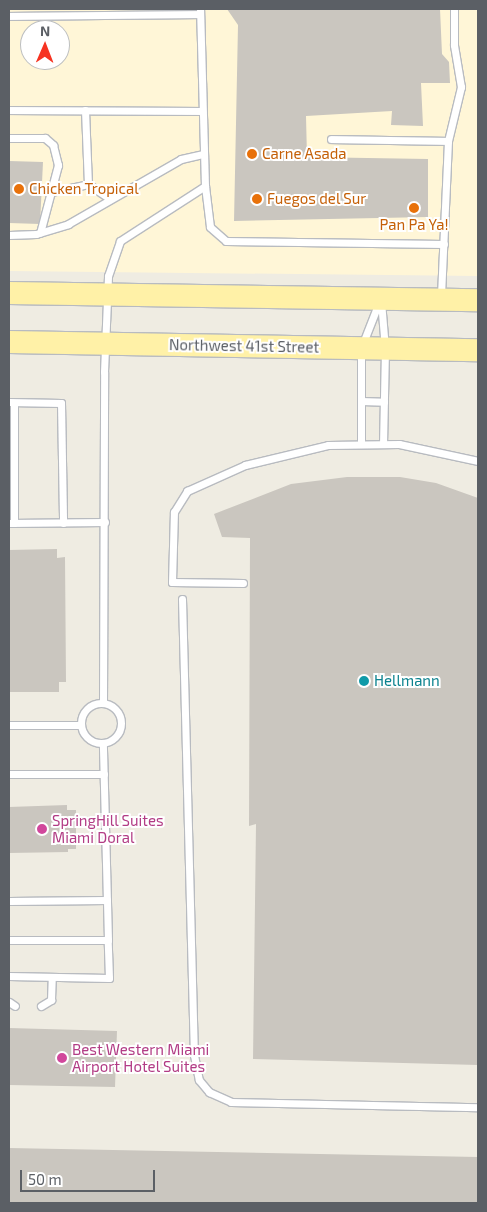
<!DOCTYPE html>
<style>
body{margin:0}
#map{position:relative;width:487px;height:1212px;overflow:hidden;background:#efece2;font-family:"Exo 2",sans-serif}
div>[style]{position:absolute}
.commercial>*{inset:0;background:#fff6d7}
.building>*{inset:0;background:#cac6bf}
.roads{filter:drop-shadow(1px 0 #b8bbc0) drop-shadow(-1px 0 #b8bbc0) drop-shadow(0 1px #b8bbc0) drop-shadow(0 -1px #b8bbc0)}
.service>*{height:7px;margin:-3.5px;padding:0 3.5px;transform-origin:3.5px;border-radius:3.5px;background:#fff}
.service>.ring{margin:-3.5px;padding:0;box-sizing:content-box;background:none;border:7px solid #fff;border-radius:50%}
.primary>*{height:22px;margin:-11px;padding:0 11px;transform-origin:11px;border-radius:11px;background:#fff1a7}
.dots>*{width:14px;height:14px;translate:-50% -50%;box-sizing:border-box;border:2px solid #fff;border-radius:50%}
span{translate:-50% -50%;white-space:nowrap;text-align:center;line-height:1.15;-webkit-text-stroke:4px #fff;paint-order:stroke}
.food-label{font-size:15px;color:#c56008}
.left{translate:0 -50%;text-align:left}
.street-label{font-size:15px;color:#5b5f65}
.culture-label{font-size:15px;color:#0d838f}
.hotel-label{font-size:15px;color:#b23c85}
.frame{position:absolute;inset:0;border:10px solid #5b5f65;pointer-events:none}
.north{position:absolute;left:20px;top:20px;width:50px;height:50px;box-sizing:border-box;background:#fff;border:1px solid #bdbfc1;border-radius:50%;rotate:1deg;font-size:14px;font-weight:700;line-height:20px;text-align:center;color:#5b5f65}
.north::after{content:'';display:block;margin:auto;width:18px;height:22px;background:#f63321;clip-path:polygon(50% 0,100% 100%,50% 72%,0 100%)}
.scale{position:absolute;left:20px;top:1170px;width:135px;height:22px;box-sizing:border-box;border:2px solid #5b5f65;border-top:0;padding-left:6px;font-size:15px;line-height:18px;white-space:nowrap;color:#5b5f65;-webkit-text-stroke:4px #fff;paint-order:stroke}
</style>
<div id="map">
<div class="commercial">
<div style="clip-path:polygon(evenodd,9px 9px,478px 9px,478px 276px,9px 271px,9px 9px,30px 30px,60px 30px,60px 60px,30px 60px,30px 30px)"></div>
</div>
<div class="building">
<div style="clip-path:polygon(227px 9px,440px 9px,442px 54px,449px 62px,450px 83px,421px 83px,423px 126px,391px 125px,392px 111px,306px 116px,307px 157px,428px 159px,428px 217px,234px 221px,238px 25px)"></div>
<div style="clip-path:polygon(9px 161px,43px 162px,40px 224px,9px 223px)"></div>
<div style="clip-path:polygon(347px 477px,400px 477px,436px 483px,478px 498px,478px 1065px,253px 1059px,256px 824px,249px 826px,250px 538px,222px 537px,214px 514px,291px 484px)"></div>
<div style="clip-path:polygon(57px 549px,57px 558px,65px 557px,66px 682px,59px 682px,59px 692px,9px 692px,9px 550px)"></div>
<div style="clip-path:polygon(67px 805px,67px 810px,76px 810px,76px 849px,68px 849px,68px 852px,9px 853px,9px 807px)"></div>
<div style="clip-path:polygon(9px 1028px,117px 1031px,115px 1087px,9px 1085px)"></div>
<div style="clip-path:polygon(9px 1148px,478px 1157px,478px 1203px,9px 1203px)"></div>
</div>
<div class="roads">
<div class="service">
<div style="left:9px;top:16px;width:191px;rotate:-0.6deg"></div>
<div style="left:9px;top:110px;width:192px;rotate:0.3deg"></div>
<div style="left:85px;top:110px;width:74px;rotate:87.7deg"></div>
<div style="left:88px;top:184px;width:27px;rotate:34deg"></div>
<div style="left:9px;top:138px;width:36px"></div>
<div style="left:45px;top:138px;width:11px;rotate:41deg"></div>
<div style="left:53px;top:145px;width:21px;rotate:76deg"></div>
<div style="left:58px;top:165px;width:70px;rotate:104.8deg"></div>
<div style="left:331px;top:139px;width:117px;rotate:1deg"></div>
<div style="left:448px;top:141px;width:156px;rotate:92.6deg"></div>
<div style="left:448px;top:141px;width:56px;rotate:-76.5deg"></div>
<div style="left:461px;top:87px;width:43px;rotate:-99.5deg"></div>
<div style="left:454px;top:45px;width:36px;rotate:-90deg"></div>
<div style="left:205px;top:186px;width:41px;rotate:83deg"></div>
<div style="left:210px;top:227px;width:21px;rotate:41deg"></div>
<div style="left:226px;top:241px;width:218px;rotate:0.8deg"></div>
<div style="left:51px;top:192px;width:38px;rotate:-12deg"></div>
<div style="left:9px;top:235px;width:27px;rotate:-2deg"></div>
<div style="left:36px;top:234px;width:34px;rotate:-17deg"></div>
<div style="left:68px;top:224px;width:130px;rotate:-29.9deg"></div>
<div style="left:181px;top:159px;width:23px;rotate:-13deg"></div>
<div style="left:381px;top:301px;width:48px;rotate:85.2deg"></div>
<div style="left:385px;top:349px;width:94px;rotate:91.2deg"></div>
<div style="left:361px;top:401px;width:23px;rotate:2deg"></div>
<div style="left:9px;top:402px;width:52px;rotate:1.1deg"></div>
<div style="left:61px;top:403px;width:120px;rotate:89deg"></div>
<div style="left:14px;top:403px;width:120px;rotate:90deg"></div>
<div style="left:361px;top:443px;width:95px;rotate:-90deg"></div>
<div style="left:361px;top:348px;width:49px;rotate:-68.6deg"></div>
<div style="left:9px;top:523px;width:96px;rotate:-0.6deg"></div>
<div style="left:243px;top:583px;width:71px;rotate:-179.2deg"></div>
<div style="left:172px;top:582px;width:70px;rotate:-88.4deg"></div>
<div style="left:174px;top:512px;width:25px;rotate:-58deg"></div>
<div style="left:187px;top:491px;width:64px;rotate:-24.1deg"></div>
<div style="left:245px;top:465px;width:85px;rotate:-13.5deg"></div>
<div style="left:328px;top:445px;width:71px;rotate:-0.8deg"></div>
<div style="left:399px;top:444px;width:81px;rotate:12.1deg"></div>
<div style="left:182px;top:599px;width:456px;rotate:88.5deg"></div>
<div style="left:194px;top:1055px;width:25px;rotate:79deg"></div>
<div style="left:199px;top:1080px;width:16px;rotate:50deg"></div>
<div style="left:209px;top:1092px;width:24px;rotate:24deg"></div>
<div style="left:231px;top:1102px;width:247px;rotate:1.2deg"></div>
<div style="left:103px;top:703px;width:331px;rotate:-89.8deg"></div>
<div style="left:104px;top:372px;width:96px;rotate:-87.6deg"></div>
<div style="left:108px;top:276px;width:37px;rotate:-71deg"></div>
<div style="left:120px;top:241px;width:101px;rotate:-32.9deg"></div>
<div style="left:205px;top:186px;width:177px;rotate:-91.6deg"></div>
<div class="ring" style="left:81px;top:703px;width:33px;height:33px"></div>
<div style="left:9px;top:725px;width:72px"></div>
<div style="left:9px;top:774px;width:95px"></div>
<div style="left:9px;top:901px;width:98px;rotate:-0.6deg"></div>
<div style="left:9px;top:940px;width:99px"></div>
<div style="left:108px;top:940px;width:197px;rotate:-91.5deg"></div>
<div style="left:9px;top:976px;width:100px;rotate:1.1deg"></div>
<div style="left:109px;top:978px;width:38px;rotate:-92deg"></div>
<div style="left:9px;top:1002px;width:7px;rotate:34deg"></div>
<div style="left:41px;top:1006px;width:12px;rotate:-31deg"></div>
<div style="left:51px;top:1000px;width:23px;rotate:-88deg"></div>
</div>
<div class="primary">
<div style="left:9px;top:293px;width:469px;rotate:0.9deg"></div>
<div style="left:9px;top:342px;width:469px;rotate:1deg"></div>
</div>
</div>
<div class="dots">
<div style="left:252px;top:154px;background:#e8710a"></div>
<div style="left:19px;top:189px;background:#e8710a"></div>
<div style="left:257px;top:199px;background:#e8710a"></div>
<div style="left:414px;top:208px;background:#e8710a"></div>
<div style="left:364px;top:681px;background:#0f9aa8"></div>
<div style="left:42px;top:829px;background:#d1479c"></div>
<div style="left:62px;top:1058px;background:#d1479c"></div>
</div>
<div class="food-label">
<span class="left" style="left:262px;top:154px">Carne Asada</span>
<span class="left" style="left:29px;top:189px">Chicken Tropical</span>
<span class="left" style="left:267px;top:199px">Fuegos del Sur</span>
<span style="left:414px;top:225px">Pan Pa Ya!</span>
</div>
<div class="street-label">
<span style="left:244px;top:346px;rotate:1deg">Northwest 41st Street</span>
</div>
<div class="culture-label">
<span class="left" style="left:374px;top:681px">Hellmann</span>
</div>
<div class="hotel-label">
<span class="left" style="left:52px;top:829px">SpringHill Suites<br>Miami Doral</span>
<span class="left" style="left:72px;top:1058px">Best Western Miami<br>Airport Hotel Suites</span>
</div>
<div class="frame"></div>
<div class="north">N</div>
<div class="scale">50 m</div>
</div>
